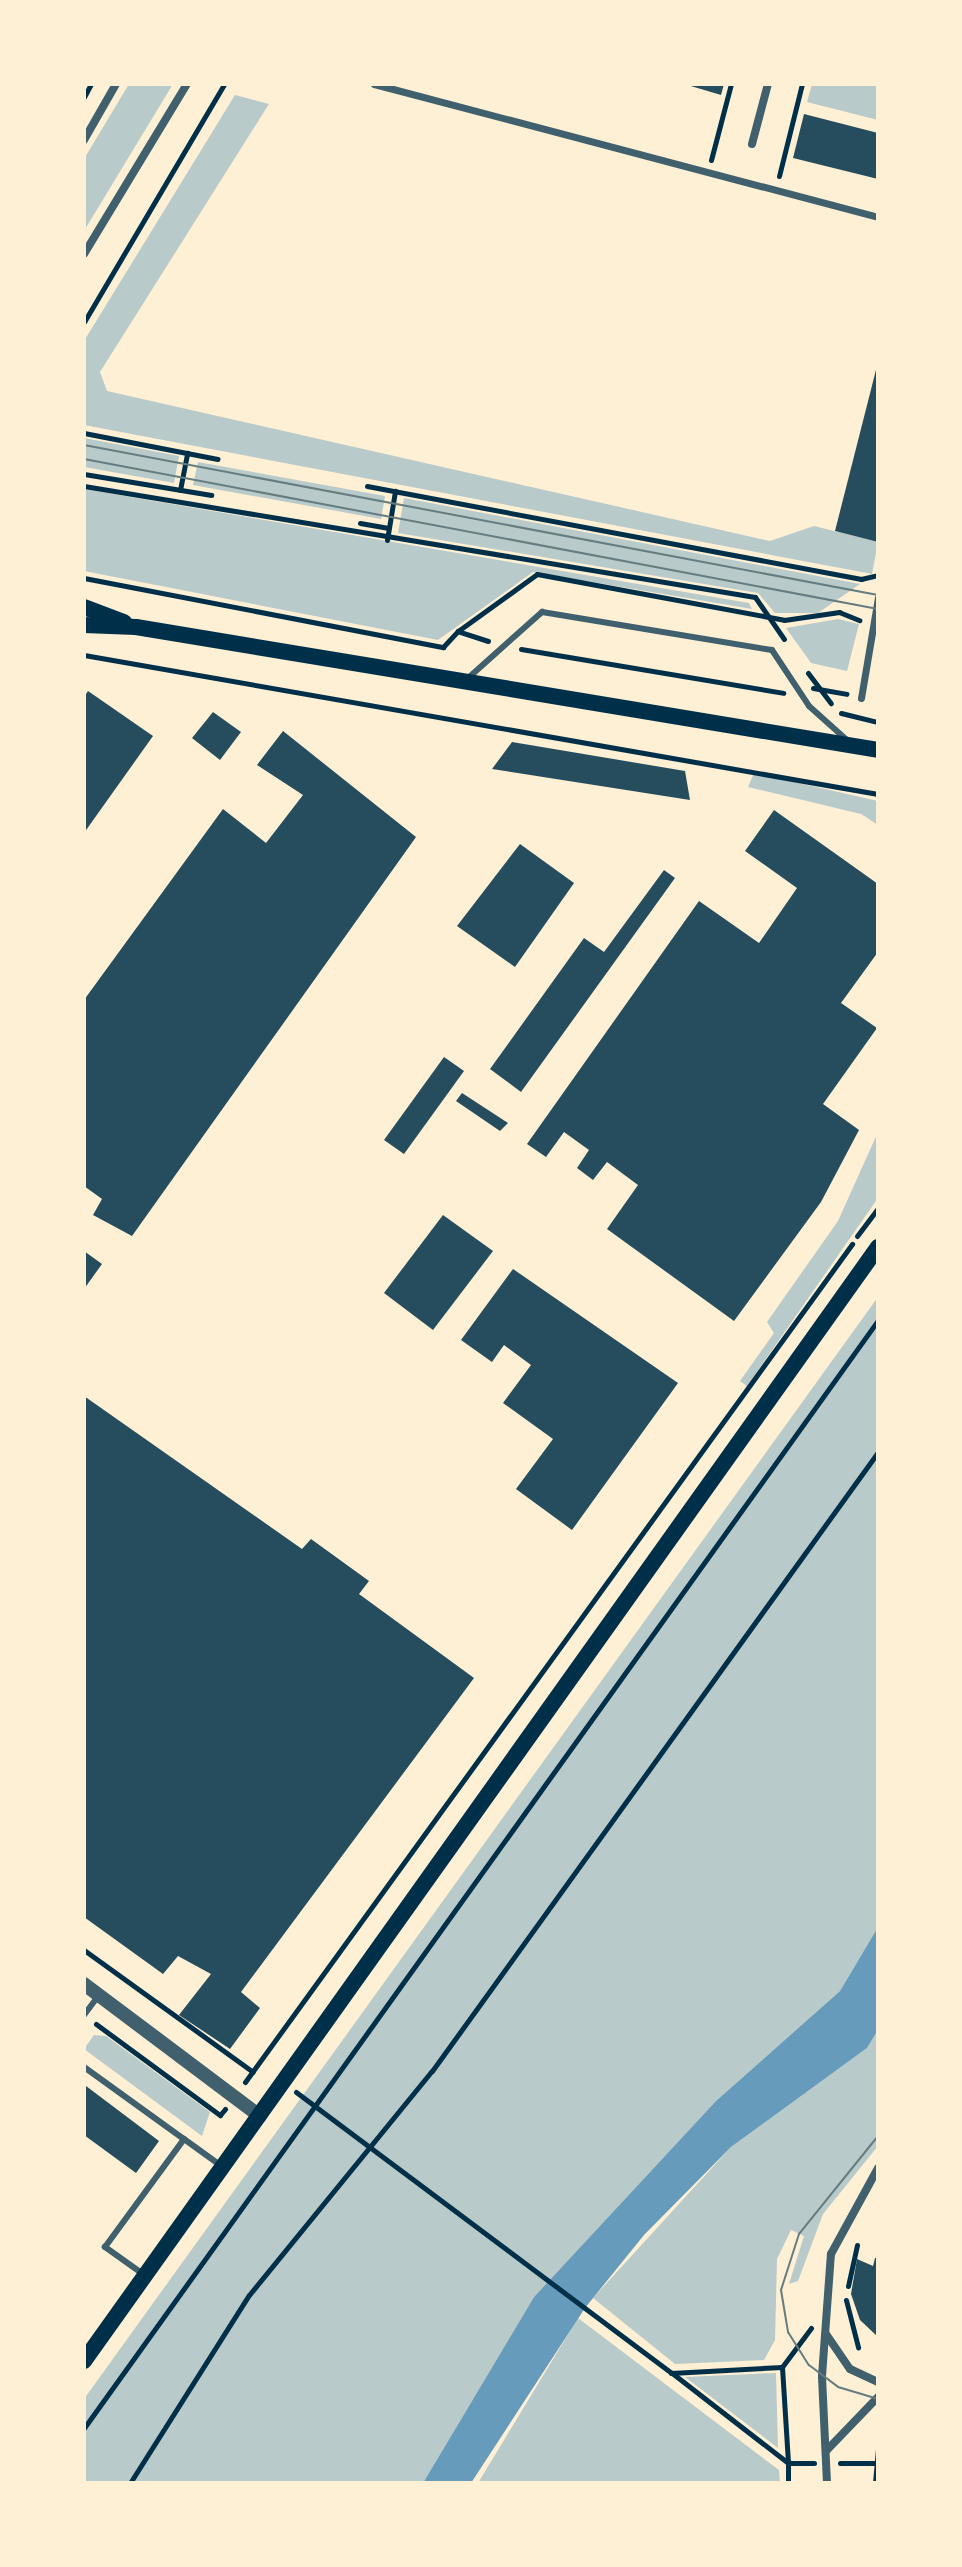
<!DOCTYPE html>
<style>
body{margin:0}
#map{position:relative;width:962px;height:2567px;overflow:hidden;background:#fdf0d5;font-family:Ubuntu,sans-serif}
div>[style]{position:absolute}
.green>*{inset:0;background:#b9caca}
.water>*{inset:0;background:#669bbc}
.building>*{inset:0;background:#264d5e}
.path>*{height:5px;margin:-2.5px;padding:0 2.5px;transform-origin:2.5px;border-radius:2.5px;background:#003049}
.service>*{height:6px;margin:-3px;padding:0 3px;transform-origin:3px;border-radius:3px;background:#3f606c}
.pedestrian>*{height:7px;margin:-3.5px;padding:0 3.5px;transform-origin:3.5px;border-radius:3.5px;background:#3f606c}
.minor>*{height:8px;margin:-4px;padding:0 4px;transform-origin:4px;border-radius:4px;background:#3f606c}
.tertiary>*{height:14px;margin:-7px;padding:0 7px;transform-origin:7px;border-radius:7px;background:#3f606c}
.secondary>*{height:16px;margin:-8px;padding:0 8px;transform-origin:8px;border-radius:8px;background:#003049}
.tram>*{height:2px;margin:-1px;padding:0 1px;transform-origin:1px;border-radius:1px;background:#657d81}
span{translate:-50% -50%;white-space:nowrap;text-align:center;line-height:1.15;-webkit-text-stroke:6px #fdf0d5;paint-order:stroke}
.frame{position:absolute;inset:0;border:86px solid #fdf0d5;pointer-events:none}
</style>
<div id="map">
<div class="green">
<div style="clip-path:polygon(129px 84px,173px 84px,84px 231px,84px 159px)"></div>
<div style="clip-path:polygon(812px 84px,878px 84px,878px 120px,807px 102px)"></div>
<div style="clip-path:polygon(235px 95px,269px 104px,100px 372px,107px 391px,770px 541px,814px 526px,878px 542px,872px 574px,84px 425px,84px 341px)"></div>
<div style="clip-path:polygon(84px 438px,179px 456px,174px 483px,84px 467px)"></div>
<div style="clip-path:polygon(198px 462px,385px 496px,381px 519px,193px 485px)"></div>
<div style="clip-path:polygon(84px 489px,749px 603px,752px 609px,533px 572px,438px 640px,84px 571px)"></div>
<div style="clip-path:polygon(404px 498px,860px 584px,818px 613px,775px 613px,758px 593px,398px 533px)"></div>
<div style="clip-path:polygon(838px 619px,859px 624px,847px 671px,811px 663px,786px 628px)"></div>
<div style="clip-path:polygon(754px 773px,878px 801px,878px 825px,861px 814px,748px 787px)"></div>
<div style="clip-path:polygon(878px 1132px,878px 1198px,747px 1386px,740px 1381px,774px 1333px,767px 1322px,838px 1221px)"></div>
<div style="clip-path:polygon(878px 1297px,878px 1927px,840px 1991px,716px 2101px,534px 2297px,423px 2483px,84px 2483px,84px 2399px)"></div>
<div style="clip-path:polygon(878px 2030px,878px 2146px,823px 2214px,798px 2281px,789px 2284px,804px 2236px,791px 2230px,777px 2259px,775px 2340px,764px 2360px,675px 2364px,593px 2298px,731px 2147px,867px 2048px)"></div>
<div style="clip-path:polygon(94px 2035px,106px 2036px,210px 2112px,202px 2136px,84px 2049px)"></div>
<div style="clip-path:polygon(578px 2318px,779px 2470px,780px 2483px,478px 2483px)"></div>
<div style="clip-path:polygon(776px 2373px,778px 2448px,685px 2377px)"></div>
</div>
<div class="water">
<div style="clip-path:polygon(878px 1927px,878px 2030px,867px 2048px,731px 2147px,644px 2235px,585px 2308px,471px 2483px,423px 2483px,534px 2297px,716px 2101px,840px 1991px)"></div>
</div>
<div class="building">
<div style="clip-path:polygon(684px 84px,724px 84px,721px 95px)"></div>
<div style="clip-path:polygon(804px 114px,878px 133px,878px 179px,793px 158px)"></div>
<div style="clip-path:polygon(878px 362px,878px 542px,835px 531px)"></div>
<div style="clip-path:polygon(88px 691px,153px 736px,84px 833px,84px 697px)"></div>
<div style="clip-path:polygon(213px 712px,241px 732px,220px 760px,192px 738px)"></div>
<div style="clip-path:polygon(283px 731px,416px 837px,132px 1236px,93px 1215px,102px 1199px,84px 1186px,84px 1000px,223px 809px,266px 843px,303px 795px,257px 765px)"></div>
<div style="clip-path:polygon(512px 742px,685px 771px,690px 800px,492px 769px)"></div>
<div style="clip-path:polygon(774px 810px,878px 884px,878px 952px,841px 1003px,877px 1028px,823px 1104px,859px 1130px,821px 1202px,734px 1321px,607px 1229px,638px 1185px,607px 1162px,593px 1180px,577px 1168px,589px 1150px,564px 1132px,546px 1157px,527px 1144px,699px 901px,759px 943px,797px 888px,745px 851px)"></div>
<div style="clip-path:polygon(520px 844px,574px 883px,515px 967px,457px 926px)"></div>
<div style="clip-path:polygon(664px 870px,675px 878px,521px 1092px,490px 1069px,584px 938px,604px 952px)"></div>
<div style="clip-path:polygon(444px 1057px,464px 1071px,404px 1154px,384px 1140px)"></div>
<div style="clip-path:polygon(462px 1093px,508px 1123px,500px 1131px,456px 1101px)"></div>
<div style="clip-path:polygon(443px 1215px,493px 1251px,433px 1330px,384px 1293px)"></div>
<div style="clip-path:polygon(84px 1251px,102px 1264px,84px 1289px)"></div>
<div style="clip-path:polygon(513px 1269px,678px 1383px,572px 1530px,516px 1489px,553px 1439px,503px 1403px,531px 1365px,504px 1345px,492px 1362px,461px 1340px)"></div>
<div style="clip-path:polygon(84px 1396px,302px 1549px,311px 1539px,369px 1581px,359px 1594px,474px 1678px,241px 1992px,260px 2008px,230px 2049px,179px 2015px,211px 1974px,178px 1956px,163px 1974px,84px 1917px)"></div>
<div style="clip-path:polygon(86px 2086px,159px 2141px,136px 2173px,84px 2135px)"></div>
<div style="clip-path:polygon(875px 2258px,878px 2258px,878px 2337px,860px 2320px,851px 2294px,857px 2259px,873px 2266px)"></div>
</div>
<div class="path">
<div style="left:84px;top:97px;width:15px;rotate:-62deg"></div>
<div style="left:711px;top:160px;width:79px;rotate:-75.3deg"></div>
<div style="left:779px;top:176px;width:95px;rotate:-76deg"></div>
<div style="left:84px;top:322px;width:276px;rotate:-59.5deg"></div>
<div style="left:84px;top:433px;width:136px;rotate:11deg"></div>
<div style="left:84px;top:474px;width:129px;rotate:9.4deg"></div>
<div style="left:84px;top:486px;width:680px;rotate:9.39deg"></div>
<div style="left:755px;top:597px;width:51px;rotate:55.4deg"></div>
<div style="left:367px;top:486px;width:503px;rotate:10.66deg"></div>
<div style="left:861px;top:579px;width:17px;rotate:-13deg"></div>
<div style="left:180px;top:490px;width:38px;rotate:-79deg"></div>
<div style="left:360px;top:523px;width:29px;rotate:10deg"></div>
<div style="left:387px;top:540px;width:50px;rotate:-80.7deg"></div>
<div style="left:84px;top:578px;width:366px;rotate:10.9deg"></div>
<div style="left:443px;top:647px;width:22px;rotate:-47deg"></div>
<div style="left:488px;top:641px;width:32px;rotate:-162deg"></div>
<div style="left:458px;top:631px;width:97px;rotate:-35.8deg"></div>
<div style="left:537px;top:574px;width:251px;rotate:10.5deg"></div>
<div style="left:784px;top:620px;width:56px;rotate:-8.3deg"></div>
<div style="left:839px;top:612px;width:22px;rotate:22deg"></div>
<div style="left:521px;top:649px;width:266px;rotate:9.5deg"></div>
<div style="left:84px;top:655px;width:806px;rotate:9.93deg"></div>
<div style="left:808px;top:673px;width:38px;rotate:53deg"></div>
<div style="left:813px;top:688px;width:34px;rotate:10deg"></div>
<div style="left:841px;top:713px;width:38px;rotate:14deg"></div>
<div style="left:857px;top:1236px;width:35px;rotate:-53deg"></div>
<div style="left:84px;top:1950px;width:208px;rotate:35.8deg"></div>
<div style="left:96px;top:2024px;width:154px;rotate:36.3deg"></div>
<div style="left:220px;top:2115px;width:8px;rotate:-50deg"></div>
<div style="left:245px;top:2082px;width:1035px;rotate:-54.08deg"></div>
<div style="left:296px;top:2092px;width:469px;rotate:36.8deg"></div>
<div style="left:671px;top:2373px;width:111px;rotate:-3.1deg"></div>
<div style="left:848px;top:2286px;width:42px;rotate:-77.6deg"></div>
<div style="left:846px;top:2300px;width:49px;rotate:75.7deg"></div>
<div style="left:811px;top:2328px;width:49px;rotate:126.6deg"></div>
<div style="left:782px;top:2367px;width:96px;rotate:86.4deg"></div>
<div style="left:788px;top:2463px;width:26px"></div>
<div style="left:672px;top:2373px;width:147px;rotate:37.8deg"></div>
<div style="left:788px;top:2463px;width:20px;rotate:90deg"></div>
<div style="left:84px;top:2428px;width:1363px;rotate:-54.37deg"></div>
<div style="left:840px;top:2463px;width:35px"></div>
<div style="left:130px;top:2483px;width:222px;rotate:-57.7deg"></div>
<div style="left:249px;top:2295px;width:289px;rotate:-50.8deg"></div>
<div style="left:432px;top:2071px;width:763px;rotate:-54.23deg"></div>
<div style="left:875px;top:2483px;width:38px;rotate:-85deg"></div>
</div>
<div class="service">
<div style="left:467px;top:679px;width:101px;rotate:-41.8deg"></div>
<div style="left:542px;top:612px;width:233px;rotate:9.4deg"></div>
<div style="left:772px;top:650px;width:67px;rotate:56.5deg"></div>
<div style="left:809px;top:706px;width:52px;rotate:41.9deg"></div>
<div style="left:84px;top:2015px;width:25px;rotate:-53deg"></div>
<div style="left:84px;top:2067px;width:123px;rotate:35.8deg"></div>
<div style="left:143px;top:2274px;width:47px;rotate:-144.6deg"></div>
<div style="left:105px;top:2247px;width:134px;rotate:-53.8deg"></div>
<div style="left:184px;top:2139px;width:44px;rotate:35.8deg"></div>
</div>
<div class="pedestrian">
<div style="left:374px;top:84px;width:521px;rotate:14.78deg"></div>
<div style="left:861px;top:698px;width:102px;rotate:-80.4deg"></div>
</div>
<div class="minor">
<div style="left:84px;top:140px;width:64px;rotate:-60.3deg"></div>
<div style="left:752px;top:144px;width:62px;rotate:-75.1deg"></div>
<div style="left:84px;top:254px;width:199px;rotate:-58.8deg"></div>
<div style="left:826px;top:2334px;width:42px;rotate:55.6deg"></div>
<div style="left:850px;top:2369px;width:31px;rotate:25deg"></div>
<div style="left:826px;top:2451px;width:75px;rotate:-46.1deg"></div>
<div style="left:827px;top:2483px;width:107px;rotate:-92.7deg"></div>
<div style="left:822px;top:2376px;width:122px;rotate:-85.8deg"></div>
<div style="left:831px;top:2254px;width:98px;rotate:-61.3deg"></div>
</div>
<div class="tertiary">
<div style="left:84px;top:1984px;width:220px;rotate:36.9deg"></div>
</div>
<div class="secondary">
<div style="left:84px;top:607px;width:43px;rotate:20.6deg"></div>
<div style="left:84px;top:625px;width:52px;rotate:2.2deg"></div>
<div style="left:136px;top:627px;width:752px;rotate:9.41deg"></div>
<div style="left:84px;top:2361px;width:1368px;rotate:-54.52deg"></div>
</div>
<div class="tram">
<div style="left:84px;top:445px;width:808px;rotate:10.7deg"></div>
<div style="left:84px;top:459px;width:808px;rotate:10.7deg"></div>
<div style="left:878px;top:2136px;width:126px;rotate:128.9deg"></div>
<div style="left:799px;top:2234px;width:59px;rotate:107.8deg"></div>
<div style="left:781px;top:2290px;width:43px;rotate:80.5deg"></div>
<div style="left:788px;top:2332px;width:39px;rotate:58deg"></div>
<div style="left:809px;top:2365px;width:36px;rotate:37deg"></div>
<div style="left:838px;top:2387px;width:42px;rotate:16.7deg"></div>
</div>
<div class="frame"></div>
</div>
